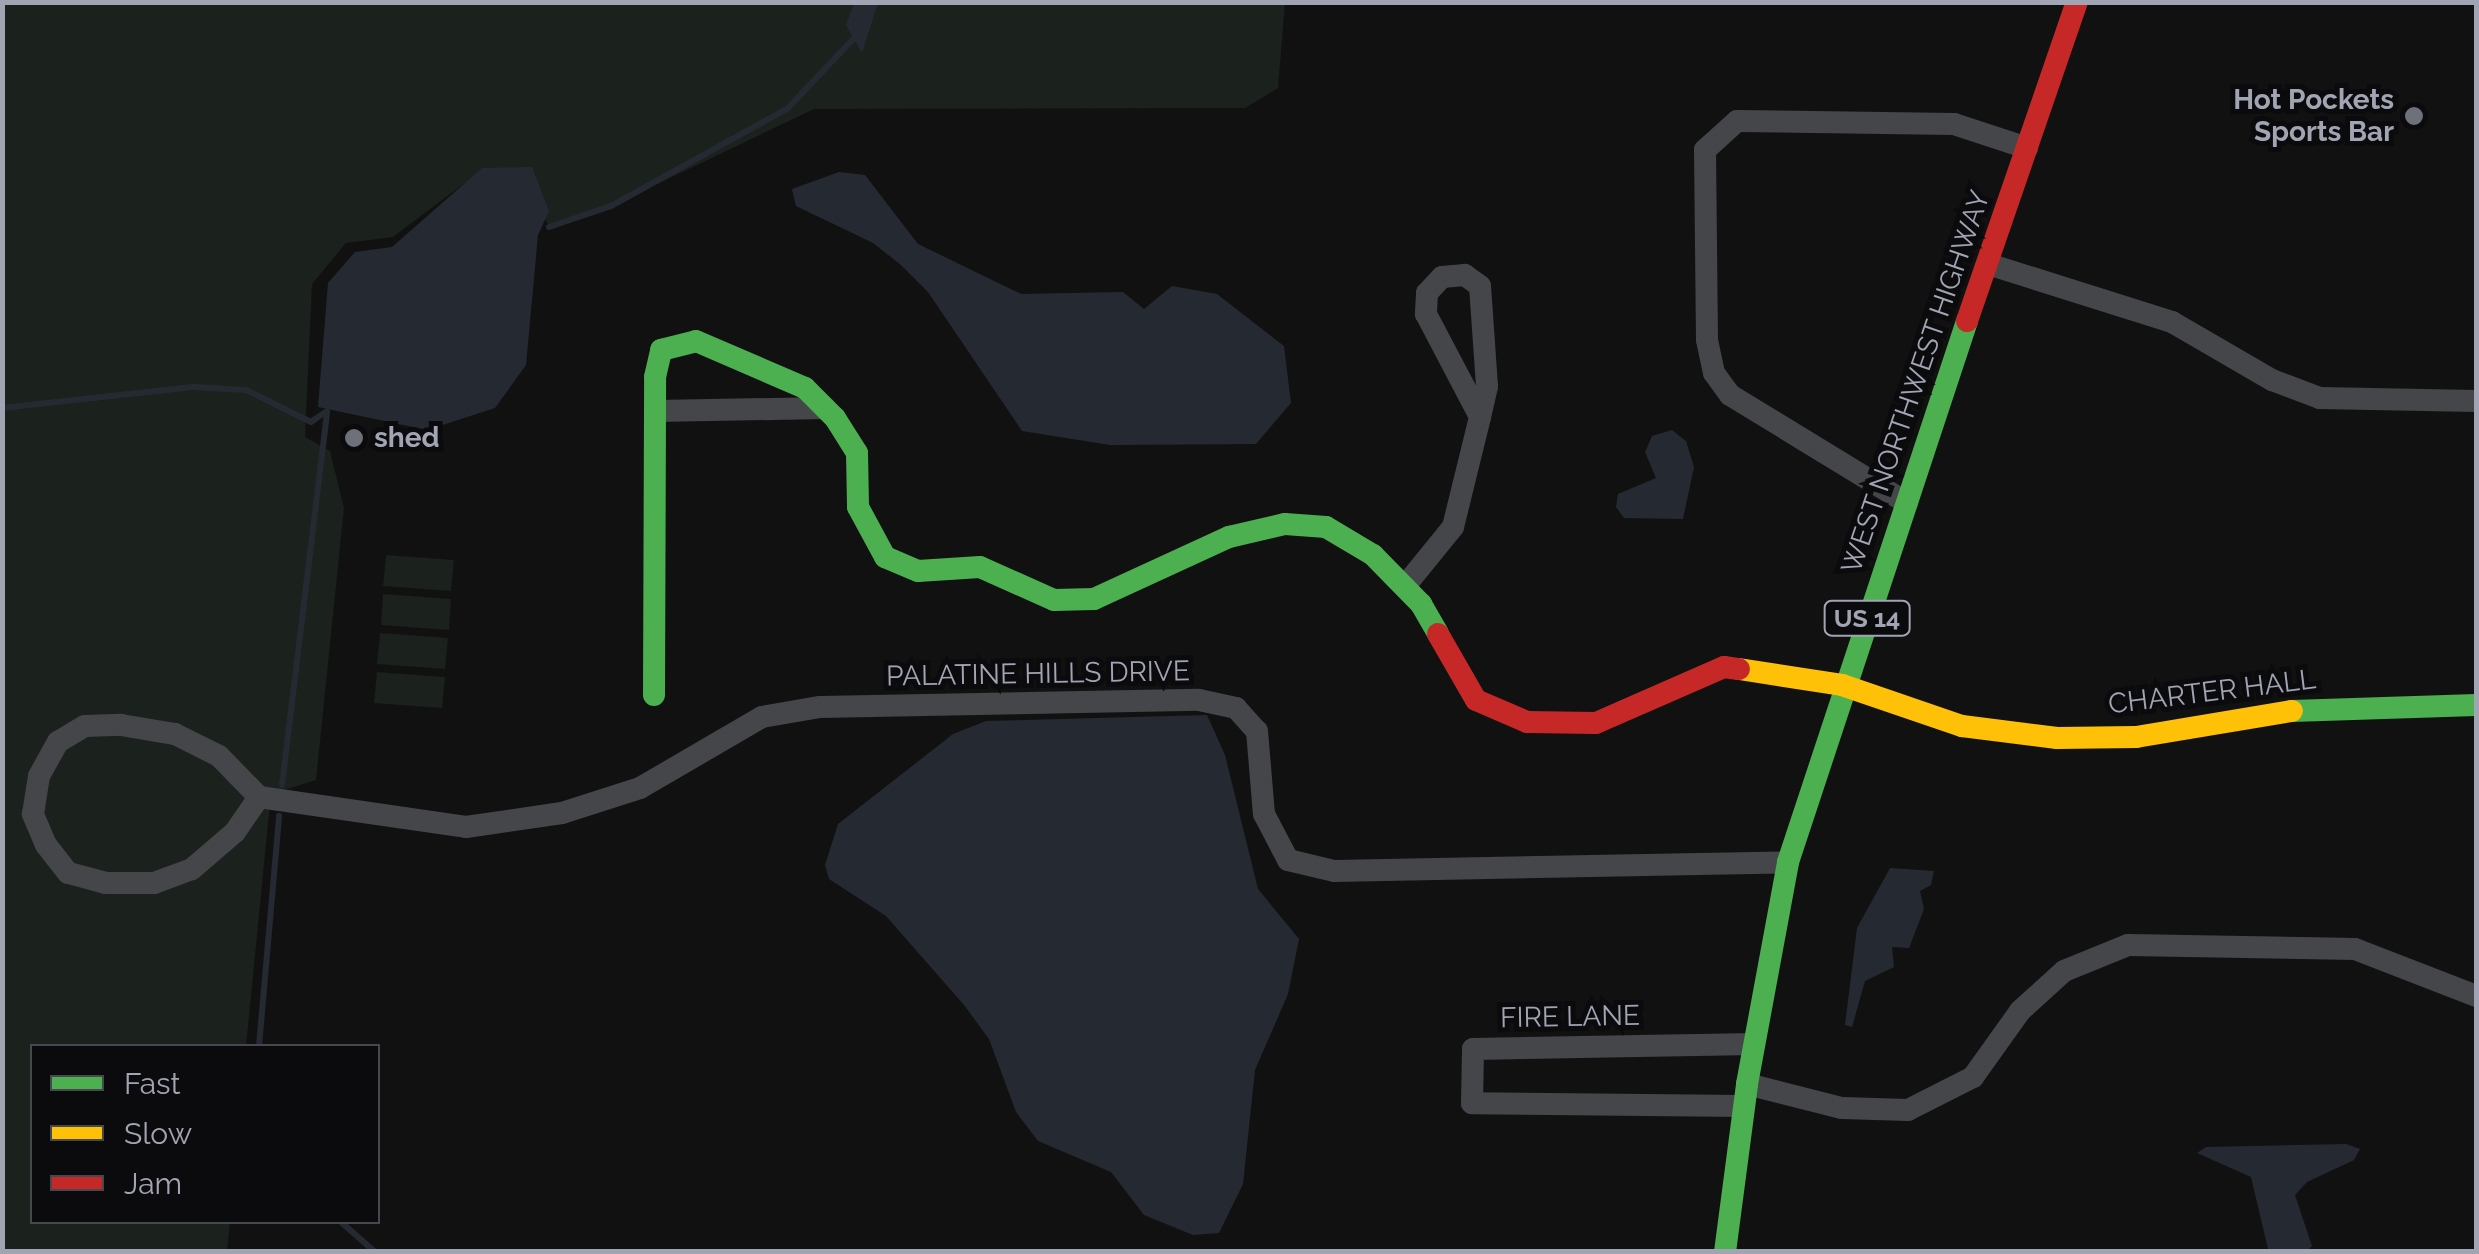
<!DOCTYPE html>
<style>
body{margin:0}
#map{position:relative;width:2479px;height:1254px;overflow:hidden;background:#111;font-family:Raleway,sans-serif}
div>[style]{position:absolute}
.green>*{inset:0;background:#1b211c}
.water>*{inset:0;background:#252a32}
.stream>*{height:6px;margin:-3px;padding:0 3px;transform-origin:3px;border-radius:3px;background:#252a32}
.street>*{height:22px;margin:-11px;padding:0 11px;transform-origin:11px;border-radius:11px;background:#45464a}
.fast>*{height:22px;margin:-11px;padding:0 11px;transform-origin:11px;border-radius:11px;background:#4caf50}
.slow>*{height:22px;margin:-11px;padding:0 11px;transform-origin:11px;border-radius:11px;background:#ffc107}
.jam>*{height:22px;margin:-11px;padding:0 11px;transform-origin:11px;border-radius:11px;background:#c62828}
.dots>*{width:28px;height:28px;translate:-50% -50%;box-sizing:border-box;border:5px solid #0b0b0d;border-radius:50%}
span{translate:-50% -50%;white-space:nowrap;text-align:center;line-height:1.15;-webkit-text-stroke:10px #0b0b0d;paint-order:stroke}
.shield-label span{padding:2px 8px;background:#0b0b0d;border:2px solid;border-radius:8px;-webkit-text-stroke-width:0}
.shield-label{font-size:25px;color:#a1a4b2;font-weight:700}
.poi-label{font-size:28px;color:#a1a4b2;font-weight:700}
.right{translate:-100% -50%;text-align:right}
.left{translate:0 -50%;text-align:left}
.street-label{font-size:28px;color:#a1a4b2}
.frame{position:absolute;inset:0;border:5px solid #a1a4b2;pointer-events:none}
.legend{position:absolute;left:30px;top:1044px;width:350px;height:180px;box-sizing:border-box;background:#0b0b0d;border:2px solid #47484f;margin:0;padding:12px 18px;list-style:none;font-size:30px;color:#a1a4b2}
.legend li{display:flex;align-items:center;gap:20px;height:50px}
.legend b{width:50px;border:2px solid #47484f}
</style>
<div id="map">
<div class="green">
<div style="clip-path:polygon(2px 3px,1285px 3px,1278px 88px,1245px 108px,814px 109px,611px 206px,549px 227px,538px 204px,470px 179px,393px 237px,346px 243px,312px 284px,305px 437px,330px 451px,344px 508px,316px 780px,271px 794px,246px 1046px,32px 1046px,32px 1222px,230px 1222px,227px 1251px,3px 1252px)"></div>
<div style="clip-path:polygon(386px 555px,454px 560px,451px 591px,383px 586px)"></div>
<div style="clip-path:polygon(383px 594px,451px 599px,449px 630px,381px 625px)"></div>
<div style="clip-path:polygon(380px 633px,448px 638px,445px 669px,377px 664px)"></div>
<div style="clip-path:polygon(377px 672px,445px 677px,442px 708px,374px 703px)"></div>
</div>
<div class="water">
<div style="clip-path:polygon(854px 3px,878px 3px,862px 53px,846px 25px)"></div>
<div style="clip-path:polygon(532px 167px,549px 211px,538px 235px,526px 365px,495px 408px,427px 430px,318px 407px,328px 283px,355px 252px,392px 247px,482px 168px)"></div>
<div style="clip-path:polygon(839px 172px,865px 175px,918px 244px,1021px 294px,1123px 292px,1144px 309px,1172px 286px,1217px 294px,1284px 346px,1291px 403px,1256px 444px,1110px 445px,1022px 431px,928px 292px,901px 265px,873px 243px,796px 206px,792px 189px)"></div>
<div style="clip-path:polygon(1672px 430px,1686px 441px,1694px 467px,1683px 519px,1624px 518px,1616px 507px,1618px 494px,1656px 478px,1645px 452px,1652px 436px)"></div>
<div style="clip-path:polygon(1207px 715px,1225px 755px,1258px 889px,1299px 939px,1288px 994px,1255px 1070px,1243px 1184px,1219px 1233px,1193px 1235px,1144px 1215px,1111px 1172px,1038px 1141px,1016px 1112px,989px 1039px,964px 1005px,886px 916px,829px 879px,825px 865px,838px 824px,953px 734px,986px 721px)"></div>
<div style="clip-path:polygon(1890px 868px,1934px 871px,1931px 885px,1920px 891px,1924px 909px,1909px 948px,1892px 947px,1894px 967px,1865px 981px,1852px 1027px,1845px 1025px,1857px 928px)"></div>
<div style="clip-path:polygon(2346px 1144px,2360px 1149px,2354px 1160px,2307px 1182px,2295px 1195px,2312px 1246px,2307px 1251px,2268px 1249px,2251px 1177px,2197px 1153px,2206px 1147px)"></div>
</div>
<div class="stream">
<div style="left:549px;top:227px;width:65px;rotate:-18.7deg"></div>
<div style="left:611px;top:206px;width:201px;rotate:-28.9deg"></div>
<div style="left:787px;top:109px;width:102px;rotate:-46.6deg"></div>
<div style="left:2px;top:408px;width:192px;rotate:-6.3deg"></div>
<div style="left:193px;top:387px;width:53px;rotate:3.2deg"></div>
<div style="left:246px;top:390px;width:72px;rotate:26.2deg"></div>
<div style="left:311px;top:422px;width:19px;rotate:-35deg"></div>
<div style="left:282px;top:785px;width:376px;rotate:-83.1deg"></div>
<div style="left:259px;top:1046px;width:231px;rotate:-85deg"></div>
<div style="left:341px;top:1222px;width:45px;rotate:41.4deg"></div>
</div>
<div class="street">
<div style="left:1988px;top:264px;width:193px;rotate:17.5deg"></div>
<div style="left:2172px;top:322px;width:116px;rotate:30.1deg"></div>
<div style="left:2272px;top:380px;width:51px;rotate:20.6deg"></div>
<div style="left:2320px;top:398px;width:156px;rotate:1.1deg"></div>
<div style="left:655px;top:411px;width:170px;rotate:-1deg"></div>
<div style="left:1907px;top:503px;width:207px;rotate:-148.6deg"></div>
<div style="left:1730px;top:395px;width:27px;rotate:-126deg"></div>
<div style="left:1714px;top:373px;width:34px;rotate:-102deg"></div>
<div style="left:1707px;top:340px;width:190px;rotate:-90.6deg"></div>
<div style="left:1705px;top:150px;width:43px;rotate:-42.2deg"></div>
<div style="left:1737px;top:121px;width:217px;rotate:0.8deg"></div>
<div style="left:1954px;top:124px;width:77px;rotate:18.2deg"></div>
<div style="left:1405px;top:586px;width:76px;rotate:-50.9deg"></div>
<div style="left:1453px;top:527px;width:113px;rotate:-76.2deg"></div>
<div style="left:1480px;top:417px;width:32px;rotate:-77deg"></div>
<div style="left:1487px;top:386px;width:100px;rotate:-94deg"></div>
<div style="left:1480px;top:286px;width:19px;rotate:-144deg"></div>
<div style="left:1465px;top:275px;width:23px;rotate:175deg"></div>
<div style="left:1442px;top:277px;width:22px;rotate:133deg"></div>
<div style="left:1427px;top:293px;width:21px;rotate:93deg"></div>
<div style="left:1426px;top:314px;width:116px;rotate:62.3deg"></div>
<div style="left:121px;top:725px;width:55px;rotate:9.5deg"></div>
<div style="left:175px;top:734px;width:49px;rotate:26.6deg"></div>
<div style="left:219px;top:756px;width:57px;rotate:45.7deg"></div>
<div style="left:259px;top:797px;width:42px;rotate:124.4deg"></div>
<div style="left:235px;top:832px;width:57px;rotate:139.3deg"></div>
<div style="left:192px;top:869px;width:40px;rotate:159.8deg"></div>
<div style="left:154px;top:883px;width:48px;rotate:180deg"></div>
<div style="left:106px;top:883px;width:39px;rotate:-165deg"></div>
<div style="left:68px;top:873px;width:36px;rotate:-128deg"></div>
<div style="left:46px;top:845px;width:34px;rotate:-113deg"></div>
<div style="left:33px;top:814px;width:38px;rotate:-81deg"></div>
<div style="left:39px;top:776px;width:39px;rotate:-61deg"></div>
<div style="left:58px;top:742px;width:31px;rotate:-31deg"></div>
<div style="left:85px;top:726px;width:36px;rotate:-2deg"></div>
<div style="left:259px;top:797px;width:209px;rotate:8.2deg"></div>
<div style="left:466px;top:827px;width:97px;rotate:-8.3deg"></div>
<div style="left:562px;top:813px;width:82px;rotate:-17.8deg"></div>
<div style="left:640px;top:788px;width:141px;rotate:-30.2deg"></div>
<div style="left:762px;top:717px;width:59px;rotate:-9.8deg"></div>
<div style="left:820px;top:707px;width:379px;rotate:-1.1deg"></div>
<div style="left:1199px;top:700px;width:38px;rotate:12deg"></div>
<div style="left:1236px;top:708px;width:31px;rotate:48deg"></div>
<div style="left:1257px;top:731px;width:83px;rotate:85.2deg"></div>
<div style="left:1264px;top:814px;width:52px;rotate:62.4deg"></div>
<div style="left:1288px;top:860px;width:47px;rotate:13.4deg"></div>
<div style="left:1334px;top:871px;width:454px;rotate:-1.1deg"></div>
<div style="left:1747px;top:1084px;width:98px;rotate:14.2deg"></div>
<div style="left:1842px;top:1108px;width:66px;rotate:1.7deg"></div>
<div style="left:1908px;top:1110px;width:73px;rotate:-26.9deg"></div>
<div style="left:1973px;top:1077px;width:81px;rotate:-54.5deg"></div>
<div style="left:2020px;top:1011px;width:59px;rotate:-42.3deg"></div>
<div style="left:2064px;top:971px;width:69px;rotate:-22.1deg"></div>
<div style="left:2128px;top:945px;width:227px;rotate:1deg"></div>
<div style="left:2355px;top:949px;width:130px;rotate:21.2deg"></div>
<div style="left:1743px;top:1106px;width:271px;rotate:-179.4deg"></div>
<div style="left:1472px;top:1103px;width:54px;rotate:-88.9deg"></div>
<div style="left:1473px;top:1049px;width:281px;rotate:-1deg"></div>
</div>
<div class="fast">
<div style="left:654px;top:695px;width:318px;rotate:-89.8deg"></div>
<div style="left:655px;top:377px;width:28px;rotate:-77deg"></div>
<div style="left:661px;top:350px;width:36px;rotate:-14deg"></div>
<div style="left:696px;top:341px;width:119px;rotate:23.3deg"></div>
<div style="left:805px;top:388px;width:42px;rotate:45deg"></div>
<div style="left:835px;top:418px;width:41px;rotate:57.8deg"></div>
<div style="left:857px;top:453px;width:54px;rotate:88.9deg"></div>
<div style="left:858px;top:507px;width:57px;rotate:61.6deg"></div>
<div style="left:885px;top:557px;width:36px;rotate:23deg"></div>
<div style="left:918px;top:571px;width:62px;rotate:-3.7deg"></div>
<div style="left:980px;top:567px;width:81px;rotate:24deg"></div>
<div style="left:1054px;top:600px;width:40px;rotate:-1.4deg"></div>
<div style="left:1094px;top:599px;width:149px;rotate:-24.7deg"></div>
<div style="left:1229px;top:537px;width:57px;rotate:-13.1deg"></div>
<div style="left:1285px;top:524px;width:41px;rotate:4.2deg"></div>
<div style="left:1326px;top:527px;width:55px;rotate:30.8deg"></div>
<div style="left:1373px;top:555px;width:69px;rotate:45.6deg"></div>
<div style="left:1421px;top:604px;width:34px;rotate:60deg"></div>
<div style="left:2292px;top:711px;width:184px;rotate:-1.9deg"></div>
<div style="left:1725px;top:1252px;width:169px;rotate:-82.5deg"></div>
<div style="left:1747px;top:1084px;width:226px;rotate:-79.5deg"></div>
<div style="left:1788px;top:862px;width:570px;rotate:-71.69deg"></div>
</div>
<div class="slow">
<div style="left:1739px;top:669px;width:104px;rotate:8.8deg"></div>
<div style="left:1842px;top:685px;width:127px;rotate:18.9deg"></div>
<div style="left:1962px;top:726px;width:96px;rotate:7.2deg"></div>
<div style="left:2057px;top:738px;width:79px;rotate:-0.7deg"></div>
<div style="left:2136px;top:737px;width:158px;rotate:-9.5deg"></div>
</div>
<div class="jam">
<div style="left:1967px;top:321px;width:337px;rotate:-71deg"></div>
<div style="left:1438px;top:634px;width:76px;rotate:60.1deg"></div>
<div style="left:1476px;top:700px;width:56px;rotate:23.3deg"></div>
<div style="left:1527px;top:722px;width:69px;rotate:0.8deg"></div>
<div style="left:1596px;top:723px;width:140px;rotate:-23.6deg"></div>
<div style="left:1724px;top:667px;width:15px;rotate:8deg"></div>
</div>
<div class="dots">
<div style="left:2414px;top:116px;background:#6f717a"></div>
<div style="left:354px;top:438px;background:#6f717a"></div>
</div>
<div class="shield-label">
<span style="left:1867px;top:618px">US 14</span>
</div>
<div class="poi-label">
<span class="right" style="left:2394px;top:116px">Hot Pockets<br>Sports Bar</span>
<span class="left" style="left:374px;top:438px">shed</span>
</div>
<div class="street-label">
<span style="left:1916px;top:382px;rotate:-71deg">WEST NORTHWEST HIGHWAY</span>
<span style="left:1038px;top:674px;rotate:-1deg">PALATINE HILLS DRIVE</span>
<span style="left:2212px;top:692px;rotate:-7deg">CHARTER HALL</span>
<span style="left:1570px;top:1017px;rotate:-1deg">FIRE LANE</span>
</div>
<div class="frame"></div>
<ul class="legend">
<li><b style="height:12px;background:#4caf50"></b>Fast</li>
<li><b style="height:12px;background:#ffc107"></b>Slow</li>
<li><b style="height:12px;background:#c62828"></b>Jam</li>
</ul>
</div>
